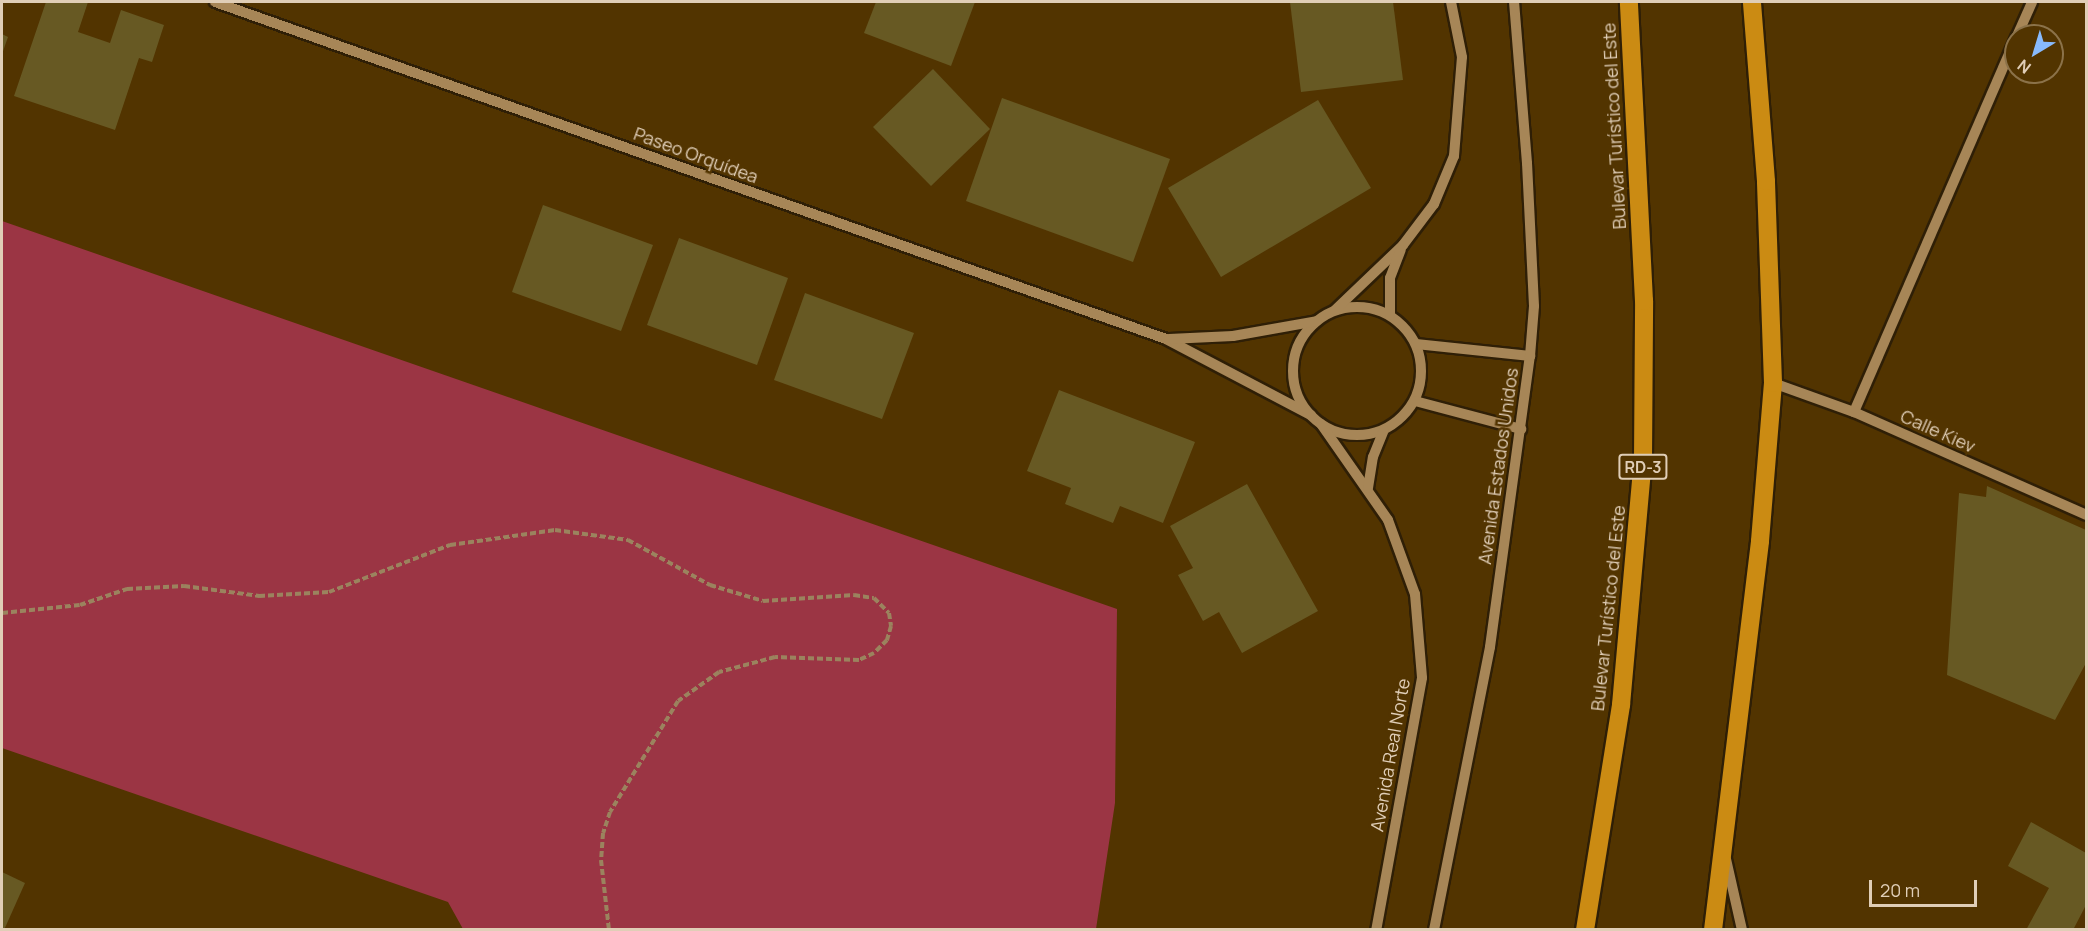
<!DOCTYPE html>
<meta charset="utf-8">
<style>
body{margin:0}
#map{position:relative;width:2088px;height:931px;overflow:hidden;background:#523400;font-family:Manrope,sans-serif}
div>[style]{position:absolute}
.green>*{inset:0;background:#9b3544}
.building>*{inset:0;background:#675923}
.path>*{height:4px;margin-top:-2px;transform-origin:0;background:repeating-linear-gradient(90deg,#9b835e 0 6px,transparent 0 9px)}
.roads{filter:drop-shadow(2px 0 #2f1f06) drop-shadow(-2px 0 #2f1f06) drop-shadow(0 2px #2f1f06) drop-shadow(0 -2px #2f1f06)}
.minor>*{height:10px;margin:-5px;padding:0 5px;transform-origin:5px;border-radius:5px;background:#a78657}
.minor>.ring{margin:-5px;padding:0;box-sizing:content-box;background:none;border:10px solid #a78657;border-radius:50%}
.highway>*{height:18px;margin:-9px;padding:0 9px;transform-origin:9px;border-radius:9px;background:#cb8b13}
span{translate:-50% -50%;white-space:nowrap;text-align:center;line-height:1.15;-webkit-text-stroke:5px #523400;paint-order:stroke}
.shield-label span{padding:2px 4px;background:#523400;border:2px solid;border-radius:4px;-webkit-text-stroke-width:0}
.shield-label{font-size:16px;color:#e0ceb7;font-weight:700}
.street-label{font-size:18px;color:#e0ceb7}
.frame{position:absolute;inset:0;border:3px solid #e0ceb7;pointer-events:none}
.north{position:absolute;left:2004px;top:24px;width:60px;height:60px;box-sizing:border-box;background:#523400;border:2px solid #8b7249;border-radius:50%;rotate:218deg;font-size:16px;font-weight:700;line-height:24px;text-align:center;color:#e0ceb7}
.north::after{content:'';display:block;margin:auto;width:21px;height:27px;background:#88bafc;clip-path:polygon(50% 0,100% 100%,50% 72%,0 100%)}
.scale{position:absolute;left:1869px;top:880px;width:108px;height:27px;box-sizing:border-box;border:3px solid #e0ceb7;border-top:0;padding-left:8px;font-size:18px;line-height:21px;white-space:nowrap;color:#e0ceb7;-webkit-text-stroke:4px #523400;paint-order:stroke}
</style>
<div id="map">
<div class="green">
<div style="clip-path:polygon(2px 221px,1117px 609px,1115px 803px,1096px 929px,463px 929px,448px 902px,2px 748px)"></div>
</div>
<div class="building">
<div style="clip-path:polygon(46px 2px,88px 2px,78px 32px,110px 43px,121px 10px,164px 25px,152px 62px,139px 58px,115px 130px,14px 96px)"></div>
<div style="clip-path:polygon(876px 2px,975px 2px,951px 66px,864px 33px)"></div>
<div style="clip-path:polygon(1290px 2px,1393px 2px,1403px 80px,1301px 92px)"></div>
<div style="clip-path:polygon(2px 34px,8px 37px,2px 54px)"></div>
<div style="clip-path:polygon(933px 69px,990px 129px,931px 186px,873px 127px)"></div>
<div style="clip-path:polygon(1002px 98px,1170px 159px,1133px 262px,966px 201px)"></div>
<div style="clip-path:polygon(1318px 100px,1371px 188px,1221px 277px,1168px 188px)"></div>
<div style="clip-path:polygon(543px 205px,653px 245px,621px 331px,512px 292px)"></div>
<div style="clip-path:polygon(679px 238px,788px 278px,757px 365px,647px 325px)"></div>
<div style="clip-path:polygon(805px 293px,914px 333px,882px 419px,774px 380px)"></div>
<div style="clip-path:polygon(1059px 390px,1195px 442px,1163px 523px,1120px 506px,1113px 523px,1065px 504px,1071px 488px,1027px 471px)"></div>
<div style="clip-path:polygon(1247px 484px,1318px 611px,1242px 653px,1219px 612px,1203px 621px,1178px 575px,1193px 568px,1170px 526px)"></div>
<div style="clip-path:polygon(1987px 486px,2086px 530px,2086px 663px,2055px 720px,1947px 675px,1959px 493px,1986px 497px)"></div>
<div style="clip-path:polygon(2031px 822px,2086px 853px,2086px 905px,2073px 930px,2026px 930px,2049px 888px,2008px 866px)"></div>
<div style="clip-path:polygon(2px 872px,25px 883px,4px 930px,2px 930px)"></div>
</div>
<div class="path">
<div style="left:2px;top:613px;width:78px;rotate:-5.9deg"></div>
<div style="left:80px;top:605px;width:50px;rotate:-18.8deg"></div>
<div style="left:127px;top:589px;width:57px;rotate:-3deg"></div>
<div style="left:184px;top:586px;width:76px;rotate:7.6deg"></div>
<div style="left:259px;top:596px;width:70px;rotate:-3.3deg"></div>
<div style="left:329px;top:592px;width:130px;rotate:-21.2deg"></div>
<div style="left:450px;top:545px;width:106px;rotate:-8.1deg"></div>
<div style="left:555px;top:530px;width:74px;rotate:7.8deg"></div>
<div style="left:628px;top:540px;width:94px;rotate:28.8deg"></div>
<div style="left:710px;top:585px;width:55px;rotate:16.8deg"></div>
<div style="left:763px;top:601px;width:91px;rotate:-3.8deg"></div>
<div style="left:854px;top:595px;width:20px;rotate:9deg"></div>
<div style="left:874px;top:598px;width:21px;rotate:45deg"></div>
<div style="left:889px;top:613px;width:13px;rotate:81deg"></div>
<div style="left:891px;top:626px;width:15px;rotate:106deg"></div>
<div style="left:887px;top:640px;width:18px;rotate:135deg"></div>
<div style="left:874px;top:653px;width:17px;rotate:155deg"></div>
<div style="left:859px;top:660px;width:84px;rotate:-178deg"></div>
<div style="left:775px;top:657px;width:58px;rotate:165deg"></div>
<div style="left:719px;top:672px;width:50px;rotate:144.7deg"></div>
<div style="left:678px;top:701px;width:130px;rotate:121.5deg"></div>
<div style="left:610px;top:812px;width:22px;rotate:108deg"></div>
<div style="left:603px;top:833px;width:27px;rotate:94deg"></div>
<div style="left:601px;top:860px;width:70px;rotate:83.5deg"></div>
</div>
<div class="roads">
<div class="minor">
<div style="left:215px;top:2px;width:1009px;rotate:19.51deg"></div>
<div style="left:1166px;top:339px;width:164px;rotate:27.7deg"></div>
<div style="left:2017px;top:36px;width:37px;rotate:-66deg"></div>
<div class="ring" style="left:1293px;top:307px;width:118px;height:118px"></div>
<div style="left:1335px;top:310px;width:94px;rotate:-43.7deg"></div>
<div style="left:1403px;top:245px;width:51px;rotate:-52.9deg"></div>
<div style="left:1434px;top:204px;width:52px;rotate:-67.4deg"></div>
<div style="left:1454px;top:156px;width:99px;rotate:-85.4deg"></div>
<div style="left:1462px;top:57px;width:56px;rotate:-101.3deg"></div>
<div style="left:1390px;top:315px;width:37px;rotate:-90deg"></div>
<div style="left:1390px;top:278px;width:30px;rotate:-69deg"></div>
<div style="left:1169px;top:339px;width:64px;rotate:-2.7deg"></div>
<div style="left:1233px;top:336px;width:85px;rotate:-10.1deg"></div>
<div style="left:1416px;top:344px;width:115px;rotate:6deg"></div>
<div style="left:1773px;top:383px;width:86px;rotate:19.7deg"></div>
<div style="left:1854px;top:412px;width:254px;rotate:23.9deg"></div>
<div style="left:1415px;top:401px;width:110px;rotate:14.8deg"></div>
<div style="left:1854px;top:412px;width:408px;rotate:-66.6deg"></div>
<div style="left:1321px;top:424px;width:117px;rotate:55.1deg"></div>
<div style="left:1388px;top:520px;width:79px;rotate:70deg"></div>
<div style="left:1415px;top:594px;width:84px;rotate:85.2deg"></div>
<div style="left:1422px;top:678px;width:256px;rotate:100.3deg"></div>
<div style="left:1368px;top:488px;width:31px;rotate:-81deg"></div>
<div style="left:1373px;top:457px;width:29px;rotate:-68deg"></div>
<div style="left:1726px;top:859px;width:73px;rotate:77.3deg"></div>
<div style="left:1434px;top:930px;width:288px;rotate:-78.8deg"></div>
<div style="left:1490px;top:647px;width:294px;rotate:-82.2deg"></div>
<div style="left:1530px;top:356px;width:50px;rotate:-85.4deg"></div>
<div style="left:1534px;top:306px;width:143px;rotate:-92.8deg"></div>
<div style="left:1527px;top:163px;width:162px;rotate:-94.6deg"></div>
</div>
<div class="highway">
<div style="left:1585px;top:930px;width:228px;rotate:-80.9deg"></div>
<div style="left:1621px;top:705px;width:246px;rotate:-84.9deg"></div>
<div style="left:1643px;top:460px;width:159px;rotate:-89.6deg"></div>
<div style="left:1644px;top:301px;width:299px;rotate:-92.9deg"></div>
<div style="left:1713px;top:930px;width:392px;rotate:-83.1deg"></div>
<div style="left:1760px;top:541px;width:159px;rotate:-85.3deg"></div>
<div style="left:1773px;top:383px;width:202px;rotate:-92deg"></div>
<div style="left:1766px;top:181px;width:180px;rotate:-94.5deg"></div>
</div>
</div>
<div class="shield-label">
<span style="left:1643px;top:467px">RD-3</span>
</div>
<div class="street-label">
<span style="left:1614px;top:126px;rotate:-93deg">Bulevar Turístico del Este</span>
<span style="left:696px;top:155px;rotate:20deg">Paseo Orquídea</span>
<span style="left:1938px;top:431px;rotate:24deg">Calle Kiev</span>
<span style="left:1498px;top:466px;rotate:-82deg">Avenida Estados Unidos</span>
<span style="left:1608px;top:608px;rotate:-84deg">Bulevar Turístico del Este</span>
<span style="left:1390px;top:755px;rotate:-80deg">Avenida Real Norte</span>
</div>
<div class="frame"></div>
<div class="north">N</div>
<div class="scale">20 m</div>
</div>
